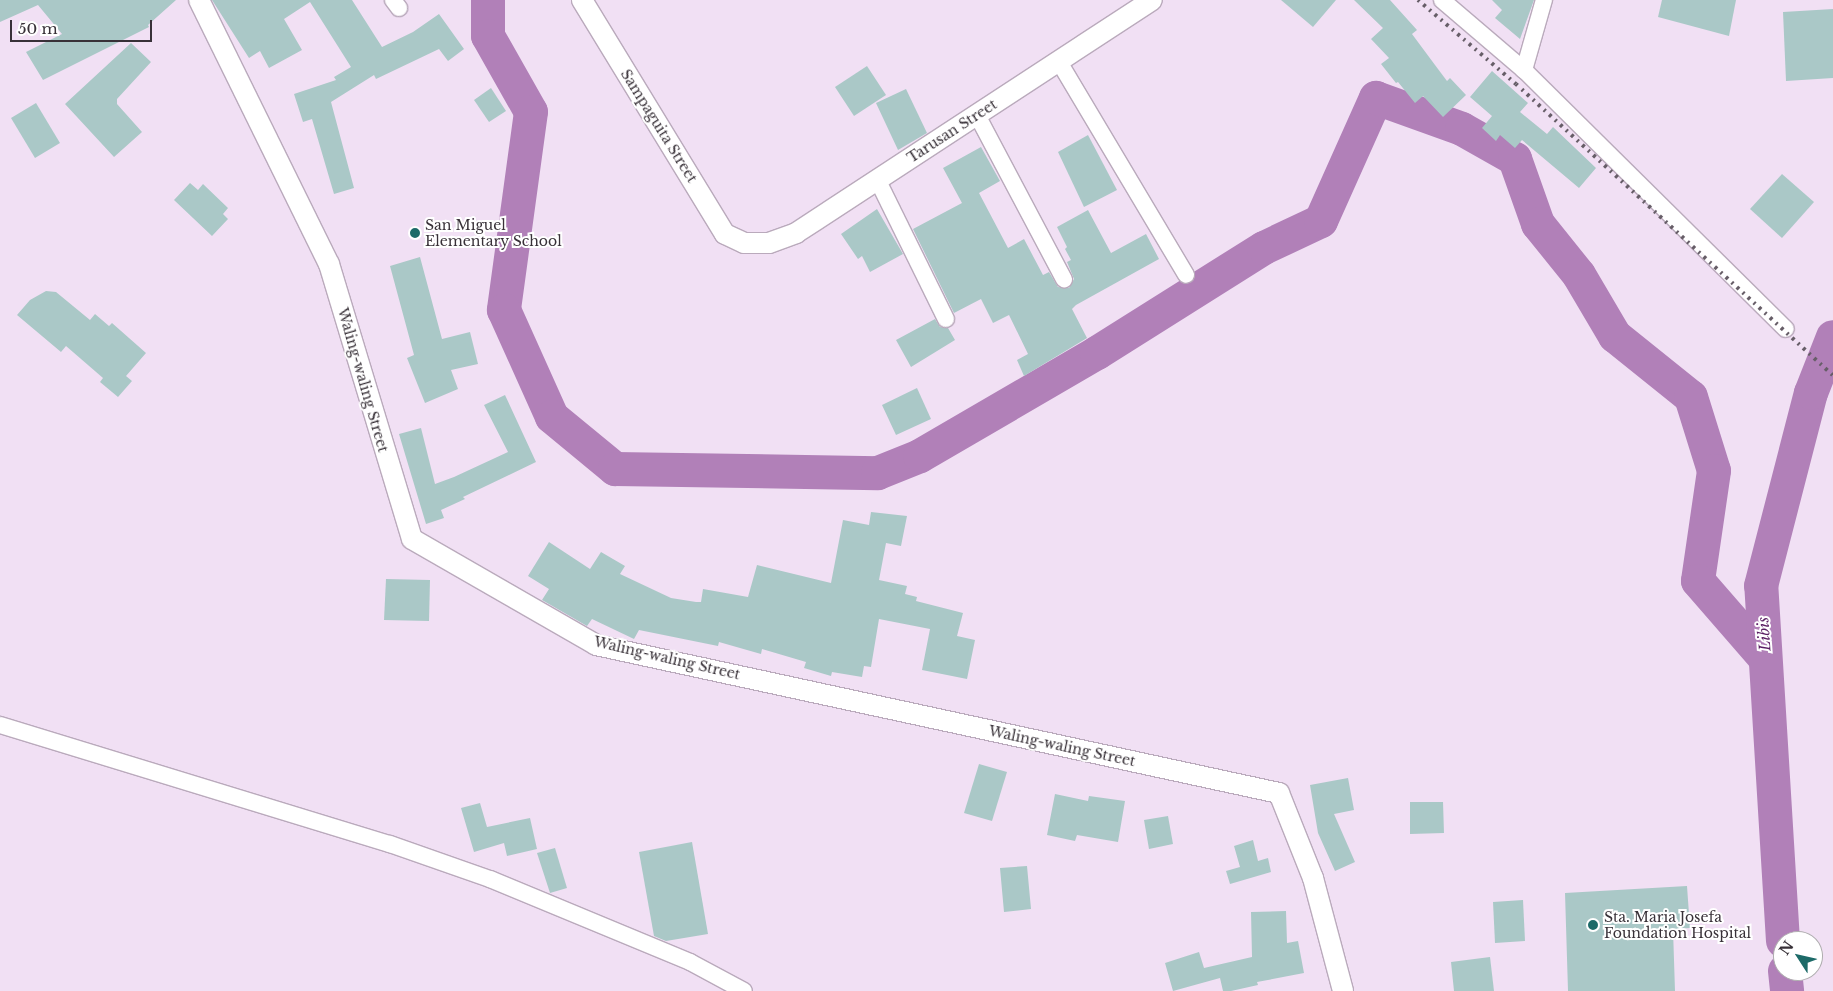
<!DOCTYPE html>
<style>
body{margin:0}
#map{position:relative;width:1833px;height:991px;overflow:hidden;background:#f1e0f4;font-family:"Libre Baskerville",serif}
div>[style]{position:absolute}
.river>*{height:34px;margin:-17px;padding:0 17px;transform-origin:17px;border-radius:17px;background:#b180b8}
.building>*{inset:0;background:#aac8c7}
.roads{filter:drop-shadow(1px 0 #baaabc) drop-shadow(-1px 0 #baaabc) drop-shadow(0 1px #baaabc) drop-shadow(0 -1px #baaabc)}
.minor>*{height:16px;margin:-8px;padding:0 8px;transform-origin:8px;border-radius:8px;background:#fff}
.tertiary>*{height:20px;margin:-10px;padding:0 10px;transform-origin:10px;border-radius:10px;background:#fff}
.rail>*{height:4px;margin-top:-2px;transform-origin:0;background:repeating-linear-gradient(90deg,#665d67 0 2.5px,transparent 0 7.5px)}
.dots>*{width:14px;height:14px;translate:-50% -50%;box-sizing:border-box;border:2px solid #fff;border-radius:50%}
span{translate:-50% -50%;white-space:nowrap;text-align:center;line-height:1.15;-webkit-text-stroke:4px #fff;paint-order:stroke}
.street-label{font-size:14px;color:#383138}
.poi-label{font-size:14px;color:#383138}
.left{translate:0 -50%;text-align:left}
.water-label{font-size:15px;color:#5a1e63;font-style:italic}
.north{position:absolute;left:1773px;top:931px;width:50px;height:50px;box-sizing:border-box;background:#fff;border:1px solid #afadaf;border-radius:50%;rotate:305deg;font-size:14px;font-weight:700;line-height:20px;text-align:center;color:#383138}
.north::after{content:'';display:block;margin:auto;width:18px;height:22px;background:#1d6a68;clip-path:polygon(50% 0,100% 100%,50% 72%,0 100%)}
.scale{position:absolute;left:10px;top:20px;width:142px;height:22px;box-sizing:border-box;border:2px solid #383138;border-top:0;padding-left:6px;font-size:15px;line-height:18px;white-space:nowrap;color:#383138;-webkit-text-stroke:4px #fff;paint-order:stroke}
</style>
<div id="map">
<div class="river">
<div style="left:488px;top:0;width:36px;rotate:90deg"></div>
<div style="left:488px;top:36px;width:87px;rotate:60.5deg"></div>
<div style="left:531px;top:112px;width:200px;rotate:97.8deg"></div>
<div style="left:504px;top:310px;width:117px;rotate:65.8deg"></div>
<div style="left:552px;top:417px;width:82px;rotate:39.5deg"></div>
<div style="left:615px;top:469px;width:263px;rotate:0.9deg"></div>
<div style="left:878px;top:473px;width:45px;rotate:-22deg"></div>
<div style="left:920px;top:456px;width:205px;rotate:-30.2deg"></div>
<div style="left:1097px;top:353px;width:197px;rotate:-32.2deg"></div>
<div style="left:1264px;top:248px;width:63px;rotate:-25.3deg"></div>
<div style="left:1321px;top:221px;width:135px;rotate:-65.9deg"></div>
<div style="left:1376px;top:98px;width:91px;rotate:19.8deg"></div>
<div style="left:1462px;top:129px;width:61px;rotate:29.5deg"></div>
<div style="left:1515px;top:159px;width:69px;rotate:70.5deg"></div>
<div style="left:1538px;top:224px;width:65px;rotate:51.2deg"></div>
<div style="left:1579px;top:275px;width:71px;rotate:59.5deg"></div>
<div style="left:1615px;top:336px;width:97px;rotate:38.8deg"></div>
<div style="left:1691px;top:397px;width:77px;rotate:72.7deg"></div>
<div style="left:1714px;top:471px;width:111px;rotate:98.3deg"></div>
<div style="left:1698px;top:581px;width:102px;rotate:49deg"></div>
<div style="left:1783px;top:941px;width:356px;rotate:-93.5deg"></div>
<div style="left:1761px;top:586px;width:199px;rotate:-75.5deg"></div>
<div style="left:1811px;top:393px;width:60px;rotate:-68.6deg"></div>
<div style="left:1785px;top:971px;width:20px;rotate:84deg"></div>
</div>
<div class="building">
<div style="clip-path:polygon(0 0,176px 0,148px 25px,149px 27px,43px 80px,26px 52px,62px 34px,38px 5px,0 22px)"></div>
<div style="clip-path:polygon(212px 0,352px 0,382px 47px,413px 32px,439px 14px,464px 49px,448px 61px,439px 49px,376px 79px,374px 75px,331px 102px,354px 188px,334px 194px,312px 119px,303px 122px,294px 94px,336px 80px,334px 77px,351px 67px,310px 2px,284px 19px,302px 50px,269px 68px,260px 51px,249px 58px)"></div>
<div style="clip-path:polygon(1281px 0,1336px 0,1313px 27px)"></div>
<div style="clip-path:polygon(1354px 0,1390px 0,1417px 30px,1412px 34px,1435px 65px,1447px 81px,1450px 78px,1466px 95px,1443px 117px,1423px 96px,1415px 103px,1398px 82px,1396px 83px,1381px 64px,1389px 58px,1371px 39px,1383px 28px)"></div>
<div style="clip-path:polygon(1492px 0,1534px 0,1520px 39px,1495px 18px,1502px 10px)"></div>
<div style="clip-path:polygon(1662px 0,1736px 0,1729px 36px,1658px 17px)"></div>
<div style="clip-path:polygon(1833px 9px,1833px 78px,1786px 81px,1783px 12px)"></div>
<div style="clip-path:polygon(131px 43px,151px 62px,117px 99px,117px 104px,142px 132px,114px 157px,65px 104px)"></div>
<div style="clip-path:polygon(867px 66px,886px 95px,854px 116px,835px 87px)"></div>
<div style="clip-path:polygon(1492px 71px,1528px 103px,1520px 112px,1547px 134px,1553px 127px,1596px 168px,1579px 188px,1522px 140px,1515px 148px,1500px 135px,1496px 141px,1482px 128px,1492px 116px,1470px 97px)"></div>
<div style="clip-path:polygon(491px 88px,506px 111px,489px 122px,474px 100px)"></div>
<div style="clip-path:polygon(906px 89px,927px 133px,898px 150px,876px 103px)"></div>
<div style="clip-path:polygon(36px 103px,60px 143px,35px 158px,11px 118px)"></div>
<div style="clip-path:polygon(1088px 135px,1117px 190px,1084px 207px,1058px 152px)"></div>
<div style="clip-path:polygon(981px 147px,1000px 181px,979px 193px,1008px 248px,1024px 239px,1043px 275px,1049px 272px,1058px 287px,1069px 288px,1074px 279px,1067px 262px,1071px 260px,1065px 249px,1067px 247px,1057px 227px,1088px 210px,1111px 253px,1146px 234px,1159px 259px,1076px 305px,1072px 309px,1087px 338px,1024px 376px,1017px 360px,1028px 354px,1009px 315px,993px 323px,981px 299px,954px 313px,913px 229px,962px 203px,943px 168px)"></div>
<div style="clip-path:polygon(1782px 174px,1814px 202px,1782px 238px,1750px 209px)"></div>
<div style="clip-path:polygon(190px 183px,198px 190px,203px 184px,228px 208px,223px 214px,228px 219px,212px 236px,174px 200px)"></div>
<div style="clip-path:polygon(877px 209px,903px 254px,870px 272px,862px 256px,858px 259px,841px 234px)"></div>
<div style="clip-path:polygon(420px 257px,442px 339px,470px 332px,478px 364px,451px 370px,458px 389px,425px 403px,407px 358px,414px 355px,390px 266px)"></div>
<div style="clip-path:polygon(46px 291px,56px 292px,90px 320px,95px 314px,109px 326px,112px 323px,146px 353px,126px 376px,132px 381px,118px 397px,100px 382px,103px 378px,66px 346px,61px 352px,17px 315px,30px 300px)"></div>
<div style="clip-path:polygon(935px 319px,940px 327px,948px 328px,955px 340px,911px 367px,896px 340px)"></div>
<div style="clip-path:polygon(917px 388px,931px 419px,896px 435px,882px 405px)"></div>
<div style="clip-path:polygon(505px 395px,536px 462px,463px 497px,465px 499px,441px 510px,444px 518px,426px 524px,399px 434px,421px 428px,435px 484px,454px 477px,508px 452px,484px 405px)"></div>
<div style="clip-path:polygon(871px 512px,907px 516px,901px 546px,886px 543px,879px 580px,907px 586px,905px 594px,917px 597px,916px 601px,963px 613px,957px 636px,975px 640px,967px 679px,922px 670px,930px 629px,879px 619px,871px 667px,864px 666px,862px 677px,832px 672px,831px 676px,804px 668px,806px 662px,762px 649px,761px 654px,719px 642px,718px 646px,639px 630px,634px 639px,592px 619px,587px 626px,542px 600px,549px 589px,528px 576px,549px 542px,590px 569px,601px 552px,625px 566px,620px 574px,671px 598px,696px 602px,701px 602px,703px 589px,748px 597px,757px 565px,831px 583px,843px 520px,869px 525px)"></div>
<div style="clip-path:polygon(386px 579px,430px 580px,429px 621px,384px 620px)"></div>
<div style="clip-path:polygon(979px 764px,1007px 772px,992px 821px,964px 813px)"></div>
<div style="clip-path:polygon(1348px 778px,1354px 810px,1334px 814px,1355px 862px,1335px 871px,1318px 833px,1310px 785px)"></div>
<div style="clip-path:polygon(1055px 794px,1088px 801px,1089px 796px,1125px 801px,1118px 842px,1077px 835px,1075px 841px,1047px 835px)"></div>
<div style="clip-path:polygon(1410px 802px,1443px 802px,1444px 833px,1410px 834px)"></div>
<div style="clip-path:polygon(480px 803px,487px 827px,530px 818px,537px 849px,507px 856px,504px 843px,474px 852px,461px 808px)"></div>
<div style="clip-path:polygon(1168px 816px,1173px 844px,1149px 849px,1144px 820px)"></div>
<div style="clip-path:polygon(1253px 840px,1258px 861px,1268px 858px,1271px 872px,1230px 884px,1226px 871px,1240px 867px,1234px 846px)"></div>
<div style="clip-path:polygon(692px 842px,708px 934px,666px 941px,654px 936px,639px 852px)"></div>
<div style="clip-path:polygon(555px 848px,567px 888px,550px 893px,537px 853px)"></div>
<div style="clip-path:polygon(1027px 866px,1031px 909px,1004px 912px,1000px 868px)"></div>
<div style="clip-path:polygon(1687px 886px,1690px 928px,1673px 929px,1675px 991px,1568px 991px,1565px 893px)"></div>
<div style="clip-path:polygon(1523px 900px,1525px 941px,1495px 943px,1493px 902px)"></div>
<div style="clip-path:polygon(1286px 911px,1287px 943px,1298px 941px,1304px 973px,1257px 982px,1258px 985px,1231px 991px,1223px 991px,1220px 978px,1173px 991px,1165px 963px,1199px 952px,1204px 968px,1252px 957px,1251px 912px)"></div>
<div style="clip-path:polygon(1490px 957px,1494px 991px,1454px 991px,1451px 962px)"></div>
</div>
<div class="roads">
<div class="minor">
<div style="left:393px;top:0;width:10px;rotate:53deg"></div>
<div style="left:1442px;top:0;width:108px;rotate:40.5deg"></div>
<div style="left:1524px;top:70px;width:368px;rotate:44.7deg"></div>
<div style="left:1058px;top:60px;width:250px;rotate:59.2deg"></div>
<div style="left:1524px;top:70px;width:73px;rotate:-74.1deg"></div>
<div style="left:977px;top:115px;width:186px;rotate:62.1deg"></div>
<div style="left:877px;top:179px;width:156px;rotate:63.8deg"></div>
<div style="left:0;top:725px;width:408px;rotate:17deg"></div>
<div style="left:390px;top:844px;width:106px;rotate:19.3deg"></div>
<div style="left:490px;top:879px;width:217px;rotate:22.5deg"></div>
<div style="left:690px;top:962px;width:61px;rotate:28.2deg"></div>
</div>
<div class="tertiary">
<div style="left:199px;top:0;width:294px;rotate:63.8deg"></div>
<div style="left:329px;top:264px;width:287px;rotate:73.2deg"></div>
<div style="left:412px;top:539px;width:212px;rotate:29.9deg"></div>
<div style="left:596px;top:645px;width:699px;rotate:12.23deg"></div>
<div style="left:1279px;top:793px;width:92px;rotate:68.2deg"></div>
<div style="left:1313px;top:878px;width:117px;rotate:75.1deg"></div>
<div style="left:582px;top:0;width:274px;rotate:58.6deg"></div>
<div style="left:725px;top:234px;width:21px;rotate:25deg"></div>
<div style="left:744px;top:243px;width:25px"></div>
<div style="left:769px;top:243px;width:29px;rotate:-20deg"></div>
<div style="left:796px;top:233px;width:425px;rotate:-33.2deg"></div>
</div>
</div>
<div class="rail">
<div style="left:1418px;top:0;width:129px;rotate:40.6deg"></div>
<div style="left:1516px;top:84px;width:430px;rotate:42.6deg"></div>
</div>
<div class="dots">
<div style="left:415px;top:233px;background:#1d6a68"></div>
<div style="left:1593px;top:925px;background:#1d6a68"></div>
</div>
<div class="street-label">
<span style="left:659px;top:126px;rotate:58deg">Sampaguita Street</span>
<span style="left:952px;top:131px;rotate:-33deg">Tarusan Street</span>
<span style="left:363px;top:380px;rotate:74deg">Waling-waling Street</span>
<span style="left:667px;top:658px;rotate:13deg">Waling-waling Street</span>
<span style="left:1062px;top:746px;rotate:12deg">Waling-waling Street</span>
</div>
<div class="poi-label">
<span class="left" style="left:425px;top:233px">San Miguel<br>Elementary School</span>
<span class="left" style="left:1604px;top:925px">Sta. Maria Josefa<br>Foundation Hospital</span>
</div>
<div class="water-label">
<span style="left:1764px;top:634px;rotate:-94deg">Libis</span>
</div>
<div class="north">N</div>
<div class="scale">50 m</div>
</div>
